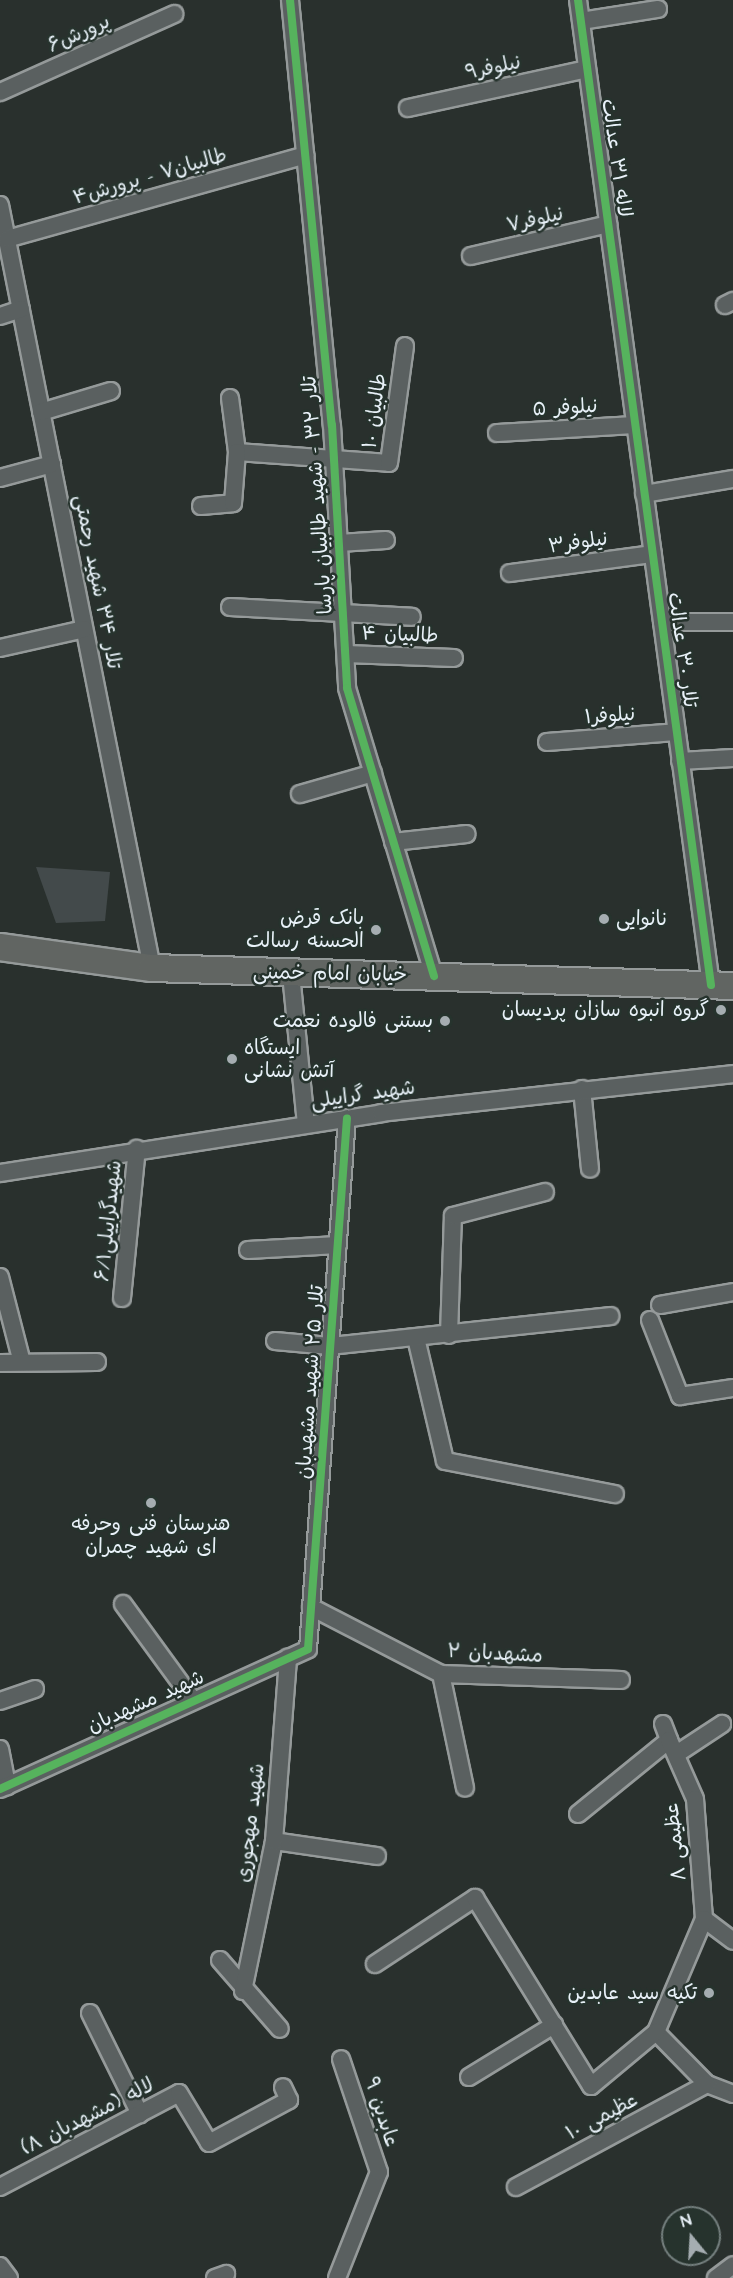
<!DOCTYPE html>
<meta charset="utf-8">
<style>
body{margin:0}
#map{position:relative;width:733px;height:2278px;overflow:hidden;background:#29302d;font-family:"Architects Daughter","Playpen Sans Arabic",sans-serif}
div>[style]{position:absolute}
.building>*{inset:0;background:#434a4b}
.roads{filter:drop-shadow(2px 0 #959a9a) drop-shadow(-2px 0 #959a9a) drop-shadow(0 2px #959a9a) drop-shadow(0 -2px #959a9a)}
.minor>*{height:16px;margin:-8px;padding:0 8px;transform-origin:8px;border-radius:8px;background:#5a6060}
.primary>*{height:26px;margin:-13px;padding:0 13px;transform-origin:13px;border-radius:13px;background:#616562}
.cycleway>*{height:8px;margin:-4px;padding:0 4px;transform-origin:4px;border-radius:4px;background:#56b35d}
.dots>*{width:16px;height:16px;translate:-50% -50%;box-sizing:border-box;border:3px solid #26332d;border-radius:50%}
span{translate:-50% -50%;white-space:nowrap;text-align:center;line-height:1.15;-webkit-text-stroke:5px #26332d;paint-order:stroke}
.street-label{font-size:20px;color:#e8f1f8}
.poi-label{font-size:20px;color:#e8f1f8}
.right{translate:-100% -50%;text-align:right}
.left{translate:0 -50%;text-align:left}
.north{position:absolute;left:661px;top:2206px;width:60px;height:60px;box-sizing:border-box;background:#26332d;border:2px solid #747f7e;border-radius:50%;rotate:342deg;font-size:16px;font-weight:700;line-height:24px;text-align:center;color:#e8f1f8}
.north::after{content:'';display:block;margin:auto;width:21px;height:27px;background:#a5adb1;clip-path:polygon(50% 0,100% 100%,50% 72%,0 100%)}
</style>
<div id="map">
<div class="building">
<div style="clip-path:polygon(36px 867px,110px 872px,105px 921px,56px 923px)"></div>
</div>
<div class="roads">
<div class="minor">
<div style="left:290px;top:0;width:427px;rotate:84.4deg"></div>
<div style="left:332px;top:425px;width:263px;rotate:86.7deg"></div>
<div style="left:347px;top:688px;width:301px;rotate:73.2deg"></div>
<div style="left:578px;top:0;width:994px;rotate:82.31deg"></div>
<div style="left:581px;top:21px;width:78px;rotate:-8.9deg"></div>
<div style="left:0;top:92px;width:191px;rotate:-24.1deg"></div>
<div style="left:408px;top:108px;width:183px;rotate:-12.3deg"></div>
<div style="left:0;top:205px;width:778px;rotate:78.73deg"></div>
<div style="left:7px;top:239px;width:310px;rotate:-15.7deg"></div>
<div style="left:471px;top:256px;width:141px;rotate:-13.1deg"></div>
<div style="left:725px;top:305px;width:9px;rotate:-27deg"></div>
<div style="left:0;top:316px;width:22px;rotate:-18deg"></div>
<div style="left:230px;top:398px;width:54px;rotate:82.6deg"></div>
<div style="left:237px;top:452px;width:152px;rotate:4.1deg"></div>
<div style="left:389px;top:463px;width:118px;rotate:-82.2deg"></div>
<div style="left:41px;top:412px;width:73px;rotate:-16.7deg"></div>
<div style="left:497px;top:433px;width:138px;rotate:-3.3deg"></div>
<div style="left:0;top:478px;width:54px;rotate:-15.1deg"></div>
<div style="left:644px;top:494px;width:90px;rotate:-9.6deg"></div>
<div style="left:201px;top:506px;width:32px;rotate:-5deg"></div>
<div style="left:233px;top:503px;width:51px;rotate:-85.5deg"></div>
<div style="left:339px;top:543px;width:47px;rotate:-3.7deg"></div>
<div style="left:510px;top:573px;width:144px;rotate:-7.6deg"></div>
<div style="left:230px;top:607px;width:182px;rotate:3.1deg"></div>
<div style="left:662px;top:622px;width:71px"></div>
<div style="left:0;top:648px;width:86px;rotate:-12.7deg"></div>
<div style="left:346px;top:654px;width:108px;rotate:2.1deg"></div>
<div style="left:547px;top:742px;width:129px;rotate:-4.4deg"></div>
<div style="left:680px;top:761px;width:53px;rotate:-3.2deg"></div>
<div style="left:300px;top:794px;width:76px;rotate:-16deg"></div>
<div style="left:393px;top:842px;width:74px;rotate:-6.2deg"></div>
<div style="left:291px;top:974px;width:150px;rotate:84.3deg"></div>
<div style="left:582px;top:1089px;width:80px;rotate:84.3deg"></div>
<div style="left:0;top:1173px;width:386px;rotate:-8.9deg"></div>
<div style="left:381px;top:1113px;width:354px;rotate:-6.3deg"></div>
<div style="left:248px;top:1250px;width:90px;rotate:-3.2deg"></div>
<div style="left:0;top:1277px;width:85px;rotate:75.6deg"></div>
<div style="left:122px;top:1298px;width:150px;rotate:-84.3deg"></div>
<div style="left:660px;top:1305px;width:74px;rotate:-10.1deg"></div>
<div style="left:650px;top:1320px;width:82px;rotate:68.5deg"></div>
<div style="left:680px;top:1396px;width:54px;rotate:-8.6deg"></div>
<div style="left:449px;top:1335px;width:119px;rotate:-88.1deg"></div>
<div style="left:453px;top:1216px;width:95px;rotate:-14.6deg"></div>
<div style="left:416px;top:1338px;width:126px;rotate:76.7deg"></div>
<div style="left:445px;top:1461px;width:173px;rotate:11deg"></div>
<div style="left:275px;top:1341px;width:55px;rotate:5.2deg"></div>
<div style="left:330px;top:1346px;width:282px;rotate:-6.1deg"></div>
<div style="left:0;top:1363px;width:97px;rotate:-0.6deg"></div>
<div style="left:123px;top:1604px;width:119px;rotate:53.9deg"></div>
<div style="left:311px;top:1607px;width:146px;rotate:27.3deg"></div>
<div style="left:441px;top:1674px;width:180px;rotate:1.9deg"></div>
<div style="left:441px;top:1674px;width:116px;rotate:78.1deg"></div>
<div style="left:0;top:1701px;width:37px;rotate:-19deg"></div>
<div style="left:663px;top:1724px;width:17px;rotate:69deg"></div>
<div style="left:0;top:1749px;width:38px;rotate:79deg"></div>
<div style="left:678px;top:1753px;width:53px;rotate:-33.4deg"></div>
<div style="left:0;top:1789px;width:338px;rotate:-24.4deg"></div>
<div style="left:308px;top:1649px;width:532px;rotate:-85.8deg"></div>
<div style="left:578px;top:1814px;width:117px;rotate:-39.1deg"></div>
<div style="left:669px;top:1740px;width:64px;rotate:66.2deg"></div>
<div style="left:695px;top:1799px;width:120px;rotate:85.7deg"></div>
<div style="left:704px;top:1919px;width:36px;rotate:37deg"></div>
<div style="left:274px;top:1841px;width:104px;rotate:8.3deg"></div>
<div style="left:704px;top:1919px;width:123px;rotate:113deg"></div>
<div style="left:656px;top:2032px;width:73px;rotate:45.6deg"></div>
<div style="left:707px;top:2084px;width:28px;rotate:21deg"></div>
<div style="left:220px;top:1960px;width:91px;rotate:49deg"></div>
<div style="left:375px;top:1964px;width:120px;rotate:-33.4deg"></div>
<div style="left:475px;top:1898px;width:221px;rotate:58.3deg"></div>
<div style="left:591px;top:2086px;width:85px;rotate:-39.7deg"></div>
<div style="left:243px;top:1991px;width:153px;rotate:-78.3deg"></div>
<div style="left:274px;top:1841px;width:184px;rotate:-85.6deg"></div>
<div style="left:90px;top:2013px;width:113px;rotate:63.7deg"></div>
<div style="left:469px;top:2077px;width:100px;rotate:-31.5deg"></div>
<div style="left:0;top:2187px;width:202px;rotate:-27.7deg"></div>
<div style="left:179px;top:2093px;width:58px;rotate:59deg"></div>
<div style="left:209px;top:2143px;width:91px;rotate:-28.3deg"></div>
<div style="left:289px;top:2100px;width:14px;rotate:-115deg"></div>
<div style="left:516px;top:2187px;width:217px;rotate:-28.3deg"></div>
<div style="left:0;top:2266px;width:15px;rotate:53deg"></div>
<div style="left:215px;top:2278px;width:12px;rotate:-20deg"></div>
<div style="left:337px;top:2278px;width:114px;rotate:-68.4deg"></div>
<div style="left:379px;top:2172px;width:119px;rotate:-108.6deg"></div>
<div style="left:716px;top:2278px;width:21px;rotate:-37deg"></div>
</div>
<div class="primary">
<div style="left:0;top:947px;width:153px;rotate:7.9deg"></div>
<div style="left:152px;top:968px;width:581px;rotate:1.77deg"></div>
</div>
</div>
<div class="cycleway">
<div style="left:290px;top:0;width:427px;rotate:84.4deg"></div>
<div style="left:332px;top:425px;width:263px;rotate:86.7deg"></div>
<div style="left:347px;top:688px;width:301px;rotate:73.2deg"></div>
<div style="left:578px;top:0;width:994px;rotate:82.31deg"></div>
<div style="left:0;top:1789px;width:338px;rotate:-24.4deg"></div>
<div style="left:308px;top:1649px;width:532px;rotate:-85.8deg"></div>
</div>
<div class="dots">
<div style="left:604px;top:919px;background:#a5adb1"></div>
<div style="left:376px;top:930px;background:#a5adb1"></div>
<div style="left:721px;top:1010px;background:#a5adb1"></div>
<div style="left:445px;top:1021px;background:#a5adb1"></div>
<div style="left:232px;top:1059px;background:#a5adb1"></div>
<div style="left:151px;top:1503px;background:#a5adb1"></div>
<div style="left:709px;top:1993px;background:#a5adb1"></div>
</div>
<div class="street-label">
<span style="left:79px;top:34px;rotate:-24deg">پرورش۶</span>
<span style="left:493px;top:68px;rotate:-12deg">نیلوفر۹</span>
<span style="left:616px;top:158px;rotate:82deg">لاله ۳۱ عدالت</span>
<span style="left:150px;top:177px;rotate:-16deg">طالبیان۷ - پرورش۴</span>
<span style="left:535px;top:220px;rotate:-13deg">نیلوفر۷</span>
<span style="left:565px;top:408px;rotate:-3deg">نیلوفر ۵</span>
<span style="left:375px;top:411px;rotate:-82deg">طالبیان ۱۰</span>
<span style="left:318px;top:495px;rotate:-94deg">تلار ۳۲ - شهید طالبیان پارسا</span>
<span style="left:578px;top:543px;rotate:-8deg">نیلوفر۳</span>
<span style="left:97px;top:582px;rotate:79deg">تلار ۳۴ شهید رحمتی</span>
<span style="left:400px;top:635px;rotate:2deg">طالبیان ۴</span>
<span style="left:682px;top:650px;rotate:82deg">تلار ۳۰ عدالت</span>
<span style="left:610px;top:716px;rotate:-4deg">نیلوفر۱</span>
<span style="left:330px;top:974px;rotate:1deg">خیابان امام خمینی</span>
<span style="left:363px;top:1095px;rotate:-8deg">شهید گراییلی</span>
<span style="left:109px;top:1221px;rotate:-84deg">شهیدگراییلی۶/۱</span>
<span style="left:311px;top:1382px;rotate:-86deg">تلار ۲۵ شهید مشهدبان</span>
<span style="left:495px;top:1654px;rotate:3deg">مشهدبان ۲</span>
<span style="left:146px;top:1702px;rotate:-24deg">شهید مشهدبان</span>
<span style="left:251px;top:1823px;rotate:-83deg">شهید مهجوری</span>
<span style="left:676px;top:1842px;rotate:-96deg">عظیمی ۸</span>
<span style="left:381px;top:2112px;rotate:72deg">عابدین ۹</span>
<span style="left:88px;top:2117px;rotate:-27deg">لاله (مشهدبان ۸)</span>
<span style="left:602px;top:2117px;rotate:-28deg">عظیمی ۱۰</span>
</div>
<div class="poi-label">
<span class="right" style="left:364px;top:930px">بانک قرض<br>الحسنه رسالت</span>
<span class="left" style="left:616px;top:919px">نانوایی</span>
<span class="right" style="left:709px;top:1010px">گروه انبوه سازان پردیسان</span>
<span class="right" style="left:433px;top:1021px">بستنی فالوده نعمت</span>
<span class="left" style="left:244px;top:1060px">ایستگاه<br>آتش نشانی</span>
<span style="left:151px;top:1536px">هنرستان فنی وحرفه<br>ای شهید چمران</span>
<span class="right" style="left:697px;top:1993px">تکیه سید عابدین</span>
</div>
<div class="north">N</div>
</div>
